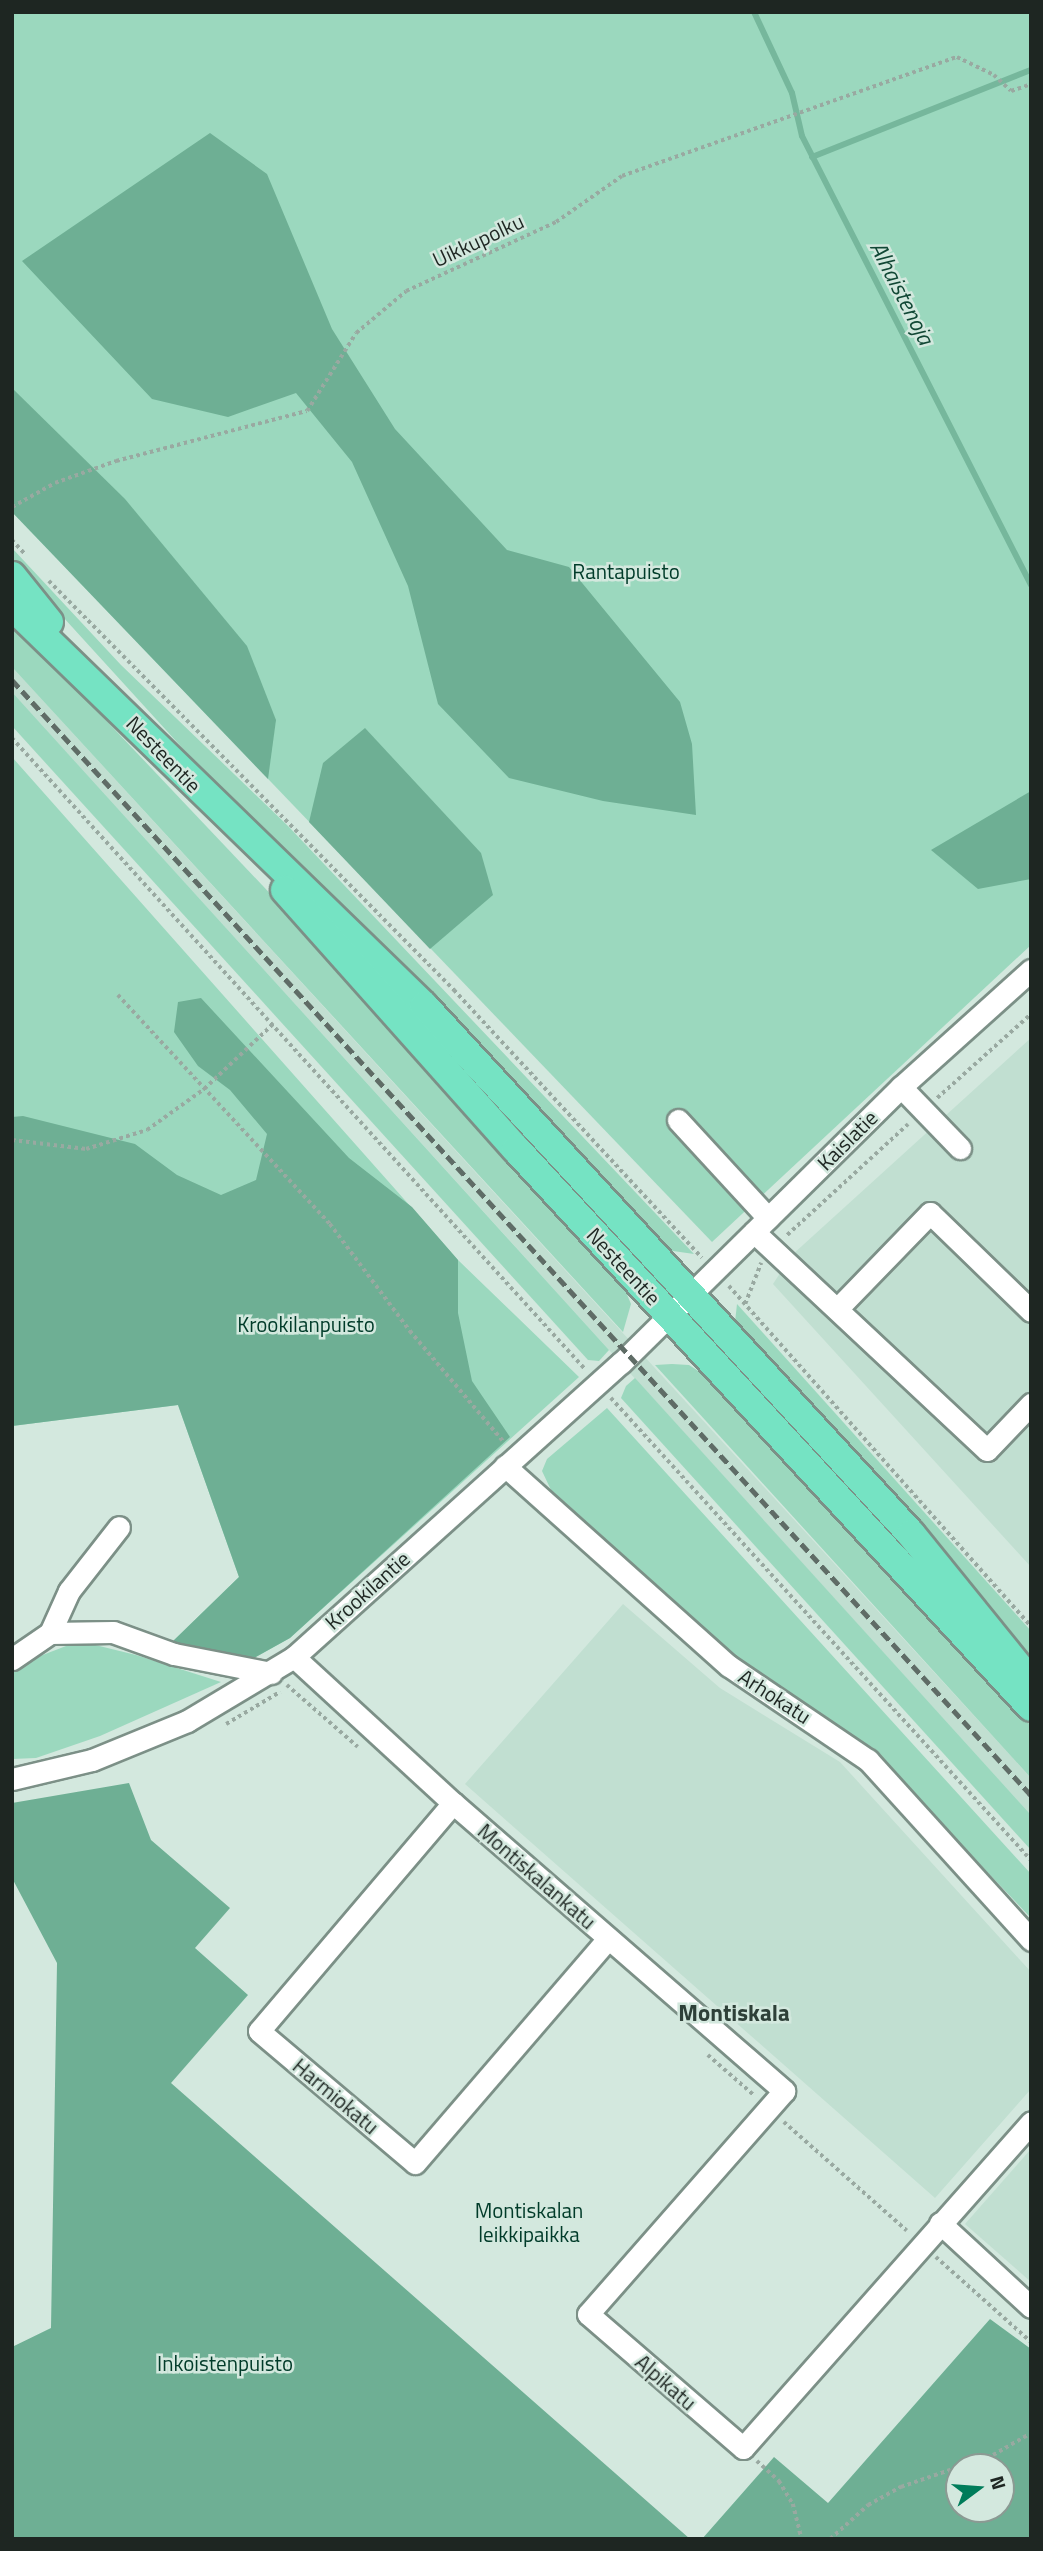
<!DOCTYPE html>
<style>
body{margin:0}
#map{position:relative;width:1043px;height:2551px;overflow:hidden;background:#d3e8de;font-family:"Titillium Web",sans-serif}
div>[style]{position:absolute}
.built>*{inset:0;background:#c1dfd1}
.green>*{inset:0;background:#9bd8be}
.forest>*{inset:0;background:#6eaf94}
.stream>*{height:6px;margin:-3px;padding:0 3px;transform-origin:3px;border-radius:3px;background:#76b79c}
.path>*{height:3.5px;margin-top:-1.75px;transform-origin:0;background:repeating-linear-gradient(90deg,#99a9a1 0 3.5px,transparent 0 7px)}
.roads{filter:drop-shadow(2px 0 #7c9087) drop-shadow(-2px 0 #7c9087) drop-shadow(0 2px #7c9087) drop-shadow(0 -2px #7c9087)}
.minor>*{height:21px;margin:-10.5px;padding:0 10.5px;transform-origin:10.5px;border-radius:10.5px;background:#fff}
.major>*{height:28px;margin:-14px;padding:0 14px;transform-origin:14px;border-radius:14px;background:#75e3c3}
.rail>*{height:5px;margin-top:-2.5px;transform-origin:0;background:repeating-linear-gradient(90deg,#5f6c66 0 10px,transparent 0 15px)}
span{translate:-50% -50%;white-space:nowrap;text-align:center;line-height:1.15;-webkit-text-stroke:5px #d3e8de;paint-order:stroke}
.street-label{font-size:21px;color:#1e2622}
.park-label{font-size:21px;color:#003b29}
.water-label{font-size:23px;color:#114835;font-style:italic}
.neighbourhood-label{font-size:23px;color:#2e4038;font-weight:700}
.frame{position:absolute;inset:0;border:14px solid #1e2622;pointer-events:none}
.north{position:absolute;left:945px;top:2453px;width:70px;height:70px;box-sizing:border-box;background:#d3e8de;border:2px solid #8b9a93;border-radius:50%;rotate:74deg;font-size:19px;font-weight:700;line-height:28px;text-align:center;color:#1e2622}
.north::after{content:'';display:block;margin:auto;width:24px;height:32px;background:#007c5a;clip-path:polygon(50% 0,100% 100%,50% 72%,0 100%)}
</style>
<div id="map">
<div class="built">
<div style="clip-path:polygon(12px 667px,1031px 1778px,1031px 1815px,12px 692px)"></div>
<div style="clip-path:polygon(1031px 1038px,1031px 1567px,773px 1284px,792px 1255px)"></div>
<div style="clip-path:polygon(623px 1604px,720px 1688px,840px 1762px,1031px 1972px,1031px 2089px,935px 2198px,465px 1784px)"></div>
<div style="clip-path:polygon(1031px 2149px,1031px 2282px,965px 2224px)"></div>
</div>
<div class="green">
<div style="clip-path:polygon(12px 12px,1031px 12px,1031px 945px,712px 1242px,12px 512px)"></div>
<div style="clip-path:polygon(12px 548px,121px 665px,288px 826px,694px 1254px,666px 1250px,268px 842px,12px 561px)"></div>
<div style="clip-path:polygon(12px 621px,314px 940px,621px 1280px,631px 1304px,623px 1332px,12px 667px)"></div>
<div style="clip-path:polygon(12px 692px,609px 1350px,599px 1361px,588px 1360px,12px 726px)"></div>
<div style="clip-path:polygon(12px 757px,458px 1260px,579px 1377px,290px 1638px,254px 1658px,169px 1645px,239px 1577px,178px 1405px,12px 1426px)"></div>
<div style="clip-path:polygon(737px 1304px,1031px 1631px,1031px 1666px,740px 1332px,735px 1322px)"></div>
<div style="clip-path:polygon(672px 1364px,689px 1365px,703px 1374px,1031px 1726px,1031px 1778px,655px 1365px)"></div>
<div style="clip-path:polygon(635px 1378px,1031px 1815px,1031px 1850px,621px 1398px,626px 1386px)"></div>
<div style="clip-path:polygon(607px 1408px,1031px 1874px,1031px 1918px,869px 1748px,746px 1667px,551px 1490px,542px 1471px,547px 1459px)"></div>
<div style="clip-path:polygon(79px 1641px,136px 1655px,221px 1682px,100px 1736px,36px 1758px,12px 1759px,12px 1673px,22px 1663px)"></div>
</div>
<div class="forest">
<div style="clip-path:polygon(210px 133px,267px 174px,332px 329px,395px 429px,507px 550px,569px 567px,680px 702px,692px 744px,696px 815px,603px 801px,509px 778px,438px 704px,408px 586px,352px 462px,296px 393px,228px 417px,152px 399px,22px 261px)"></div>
<div style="clip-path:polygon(12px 388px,125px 499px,247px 646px,276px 720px,268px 779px,12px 512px)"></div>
<div style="clip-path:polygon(365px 728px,481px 853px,493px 895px,430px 949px,309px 822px,323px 763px)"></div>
<div style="clip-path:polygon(1031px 791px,1031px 879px,978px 889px,931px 850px)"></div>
<div style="clip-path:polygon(201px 998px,349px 1158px,412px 1207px,458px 1260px,458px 1313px,472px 1381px,510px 1437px,290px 1638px,254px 1658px,169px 1645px,239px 1577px,178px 1405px,12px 1426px,12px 1117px,23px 1116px,135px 1144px,177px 1175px,221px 1195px,256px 1180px,267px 1134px,230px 1090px,198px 1066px,174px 1032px,178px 1002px)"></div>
<div style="clip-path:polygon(129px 1783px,151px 1840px,230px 1908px,195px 1948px,248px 1995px,171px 2083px,690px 2539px,12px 2539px,12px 2347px,51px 2328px,57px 1963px,12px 1878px,12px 1803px)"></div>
<div style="clip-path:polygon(evenodd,990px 2319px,1031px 2349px,1031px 2539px,702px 2539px,774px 2457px,828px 2503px,990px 2319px,1001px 2467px,1001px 2509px,959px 2509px,959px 2467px,1001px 2467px)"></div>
</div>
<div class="stream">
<div style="left:754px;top:12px;width:89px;rotate:64.9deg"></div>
<div style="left:792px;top:93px;width:44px;rotate:76.9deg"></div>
<div style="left:802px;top:136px;width:504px;rotate:62.98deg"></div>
<div style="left:812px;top:157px;width:236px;rotate:-21.7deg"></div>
</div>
<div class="path">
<div style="left:12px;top:507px;width:49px;rotate:-29.2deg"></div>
<div style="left:55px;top:483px;width:65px;rotate:-19.8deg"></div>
<div style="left:116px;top:461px;width:197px;rotate:-14.7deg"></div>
<div style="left:307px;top:411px;width:92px;rotate:-57.9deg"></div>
<div style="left:356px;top:333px;width:65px;rotate:-40deg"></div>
<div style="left:406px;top:291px;width:165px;rotate:-24.7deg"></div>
<div style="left:556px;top:222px;width:80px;rotate:-34.9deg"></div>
<div style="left:622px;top:176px;width:356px;rotate:-19.6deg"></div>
<div style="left:957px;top:57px;width:41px;rotate:25.9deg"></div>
<div style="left:994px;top:75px;width:23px;rotate:43deg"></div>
<div style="left:1011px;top:91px;width:21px;rotate:-19deg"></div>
<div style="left:12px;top:540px;width:19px;rotate:47deg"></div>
<div style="left:49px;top:581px;width:576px;rotate:45.28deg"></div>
<div style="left:454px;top:990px;width:365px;rotate:47.2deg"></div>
<div style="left:12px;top:738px;width:852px;rotate:47.76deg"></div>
<div style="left:118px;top:995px;width:312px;rotate:47.2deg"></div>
<div style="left:330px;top:1224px;width:134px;rotate:53.2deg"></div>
<div style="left:410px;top:1331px;width:144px;rotate:49.8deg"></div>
<div style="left:937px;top:1098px;width:126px;rotate:-41.8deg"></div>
<div style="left:12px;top:1140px;width:75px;rotate:6.9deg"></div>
<div style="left:86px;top:1149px;width:64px;rotate:-17.3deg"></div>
<div style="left:147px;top:1130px;width:70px;rotate:-35.7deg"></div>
<div style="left:204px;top:1089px;width:96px;rotate:-43.3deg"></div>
<div style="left:787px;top:1235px;width:164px;rotate:-42.5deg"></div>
<div style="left:729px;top:1286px;width:455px;rotate:48.4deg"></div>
<div style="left:745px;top:1304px;width:44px;rotate:-68.7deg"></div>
<div style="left:611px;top:1398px;width:624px;rotate:47.73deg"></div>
<div style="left:287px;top:1685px;width:94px;rotate:41.1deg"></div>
<div style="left:226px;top:1724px;width:63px;rotate:-30.7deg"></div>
<div style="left:708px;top:2055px;width:62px;rotate:41.1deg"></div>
<div style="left:784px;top:2122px;width:164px;rotate:41.5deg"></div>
<div style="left:936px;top:2257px;width:127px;rotate:41.8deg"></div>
<div style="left:757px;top:2461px;width:30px;rotate:42deg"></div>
<div style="left:779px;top:2481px;width:27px;rotate:59deg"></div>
<div style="left:793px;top:2504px;width:36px;rotate:76deg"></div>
<div style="left:830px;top:2539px;width:51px;rotate:-41.8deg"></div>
<div style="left:868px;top:2505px;width:38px;rotate:-29deg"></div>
<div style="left:901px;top:2487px;width:97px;rotate:-19.2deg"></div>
<div style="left:993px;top:2455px;width:44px;rotate:-30.1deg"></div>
</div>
<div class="roads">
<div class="minor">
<div style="left:901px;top:1087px;width:85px;rotate:46deg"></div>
<div style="left:678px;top:1120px;width:133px;rotate:47.4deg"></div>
<div style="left:754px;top:1232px;width:319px;rotate:43.1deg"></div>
<div style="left:987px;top:1450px;width:64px;rotate:-46.3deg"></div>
<div style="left:839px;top:1307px;width:131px;rotate:-45.9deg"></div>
<div style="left:930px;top:1213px;width:141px;rotate:44.1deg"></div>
<div style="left:505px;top:1466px;width:300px;rotate:41.8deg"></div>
<div style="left:729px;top:1666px;width:168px;rotate:34.1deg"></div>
<div style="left:868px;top:1760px;width:243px;rotate:47.8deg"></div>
<div style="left:50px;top:1633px;width:46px;rotate:-65.7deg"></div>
<div style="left:69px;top:1591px;width:81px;rotate:-52deg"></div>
<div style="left:294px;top:1657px;width:216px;rotate:42.6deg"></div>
<div style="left:453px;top:1803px;width:439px;rotate:41deg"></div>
<div style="left:784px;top:2091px;width:297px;rotate:131.3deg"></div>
<div style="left:588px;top:2314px;width:205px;rotate:40.8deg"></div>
<div style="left:743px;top:2448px;width:435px;rotate:-48.5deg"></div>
<div style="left:12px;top:1659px;width:46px;rotate:-34.4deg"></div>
<div style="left:50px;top:1633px;width:63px;rotate:-0.9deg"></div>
<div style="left:113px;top:1632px;width:65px;rotate:19.8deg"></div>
<div style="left:174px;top:1654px;width:99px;rotate:11.1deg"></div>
<div style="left:12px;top:1779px;width:82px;rotate:-13.4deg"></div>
<div style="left:92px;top:1760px;width:103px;rotate:-22.3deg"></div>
<div style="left:187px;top:1721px;width:125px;rotate:-30.9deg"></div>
<div style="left:294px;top:1657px;width:440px;rotate:-42deg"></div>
<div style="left:621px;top:1363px;width:393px;rotate:-44.6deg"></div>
<div style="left:901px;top:1087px;width:175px;rotate:-42deg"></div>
<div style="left:453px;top:1803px;width:299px;rotate:130.4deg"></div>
<div style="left:259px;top:2031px;width:204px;rotate:40.2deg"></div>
<div style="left:415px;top:2163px;width:296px;rotate:-49.3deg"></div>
<div style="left:940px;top:2223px;width:124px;rotate:42.7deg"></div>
</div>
<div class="major">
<div style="left:12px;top:576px;width:59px;rotate:51.2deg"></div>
<div style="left:12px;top:606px;width:574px;rotate:44.15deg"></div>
<div style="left:424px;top:1006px;width:718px;rotate:47.31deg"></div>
<div style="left:911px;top:1534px;width:191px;rotate:51deg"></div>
<div style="left:285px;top:890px;width:347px;rotate:48.3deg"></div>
<div style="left:516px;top:1149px;width:759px;rotate:47.29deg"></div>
</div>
</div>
<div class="rail">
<div style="left:12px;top:680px;width:1510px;rotate:47.58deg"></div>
</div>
<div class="street-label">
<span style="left:478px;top:240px;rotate:-25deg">Uikkupolku</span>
<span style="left:164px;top:754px;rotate:46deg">Nesteentie</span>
<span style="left:847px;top:1140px;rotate:-45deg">Kaislatie</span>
<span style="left:624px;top:1266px;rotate:47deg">Nesteentie</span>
<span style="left:367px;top:1590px;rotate:-42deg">Krookilantie</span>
<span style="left:775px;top:1696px;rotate:33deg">Arhokatu</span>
<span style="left:537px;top:1876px;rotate:41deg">Montiskalankatu</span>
<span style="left:336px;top:2096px;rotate:40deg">Harmiokatu</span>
<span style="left:666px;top:2382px;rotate:41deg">Alpikatu</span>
</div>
<div class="park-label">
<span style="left:626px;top:571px">Rantapuisto</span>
<span style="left:306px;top:1324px">Krookilanpuisto</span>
<span style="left:529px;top:2222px">Montiskalan<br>leikkipaikka</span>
<span style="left:225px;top:2363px">Inkoistenpuisto</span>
</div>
<div class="water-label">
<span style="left:902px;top:293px;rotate:63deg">Alhaistenoja</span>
</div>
<div class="neighbourhood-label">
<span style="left:734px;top:2013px">Montiskala</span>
</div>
<div class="frame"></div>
<div class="north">N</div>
</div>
